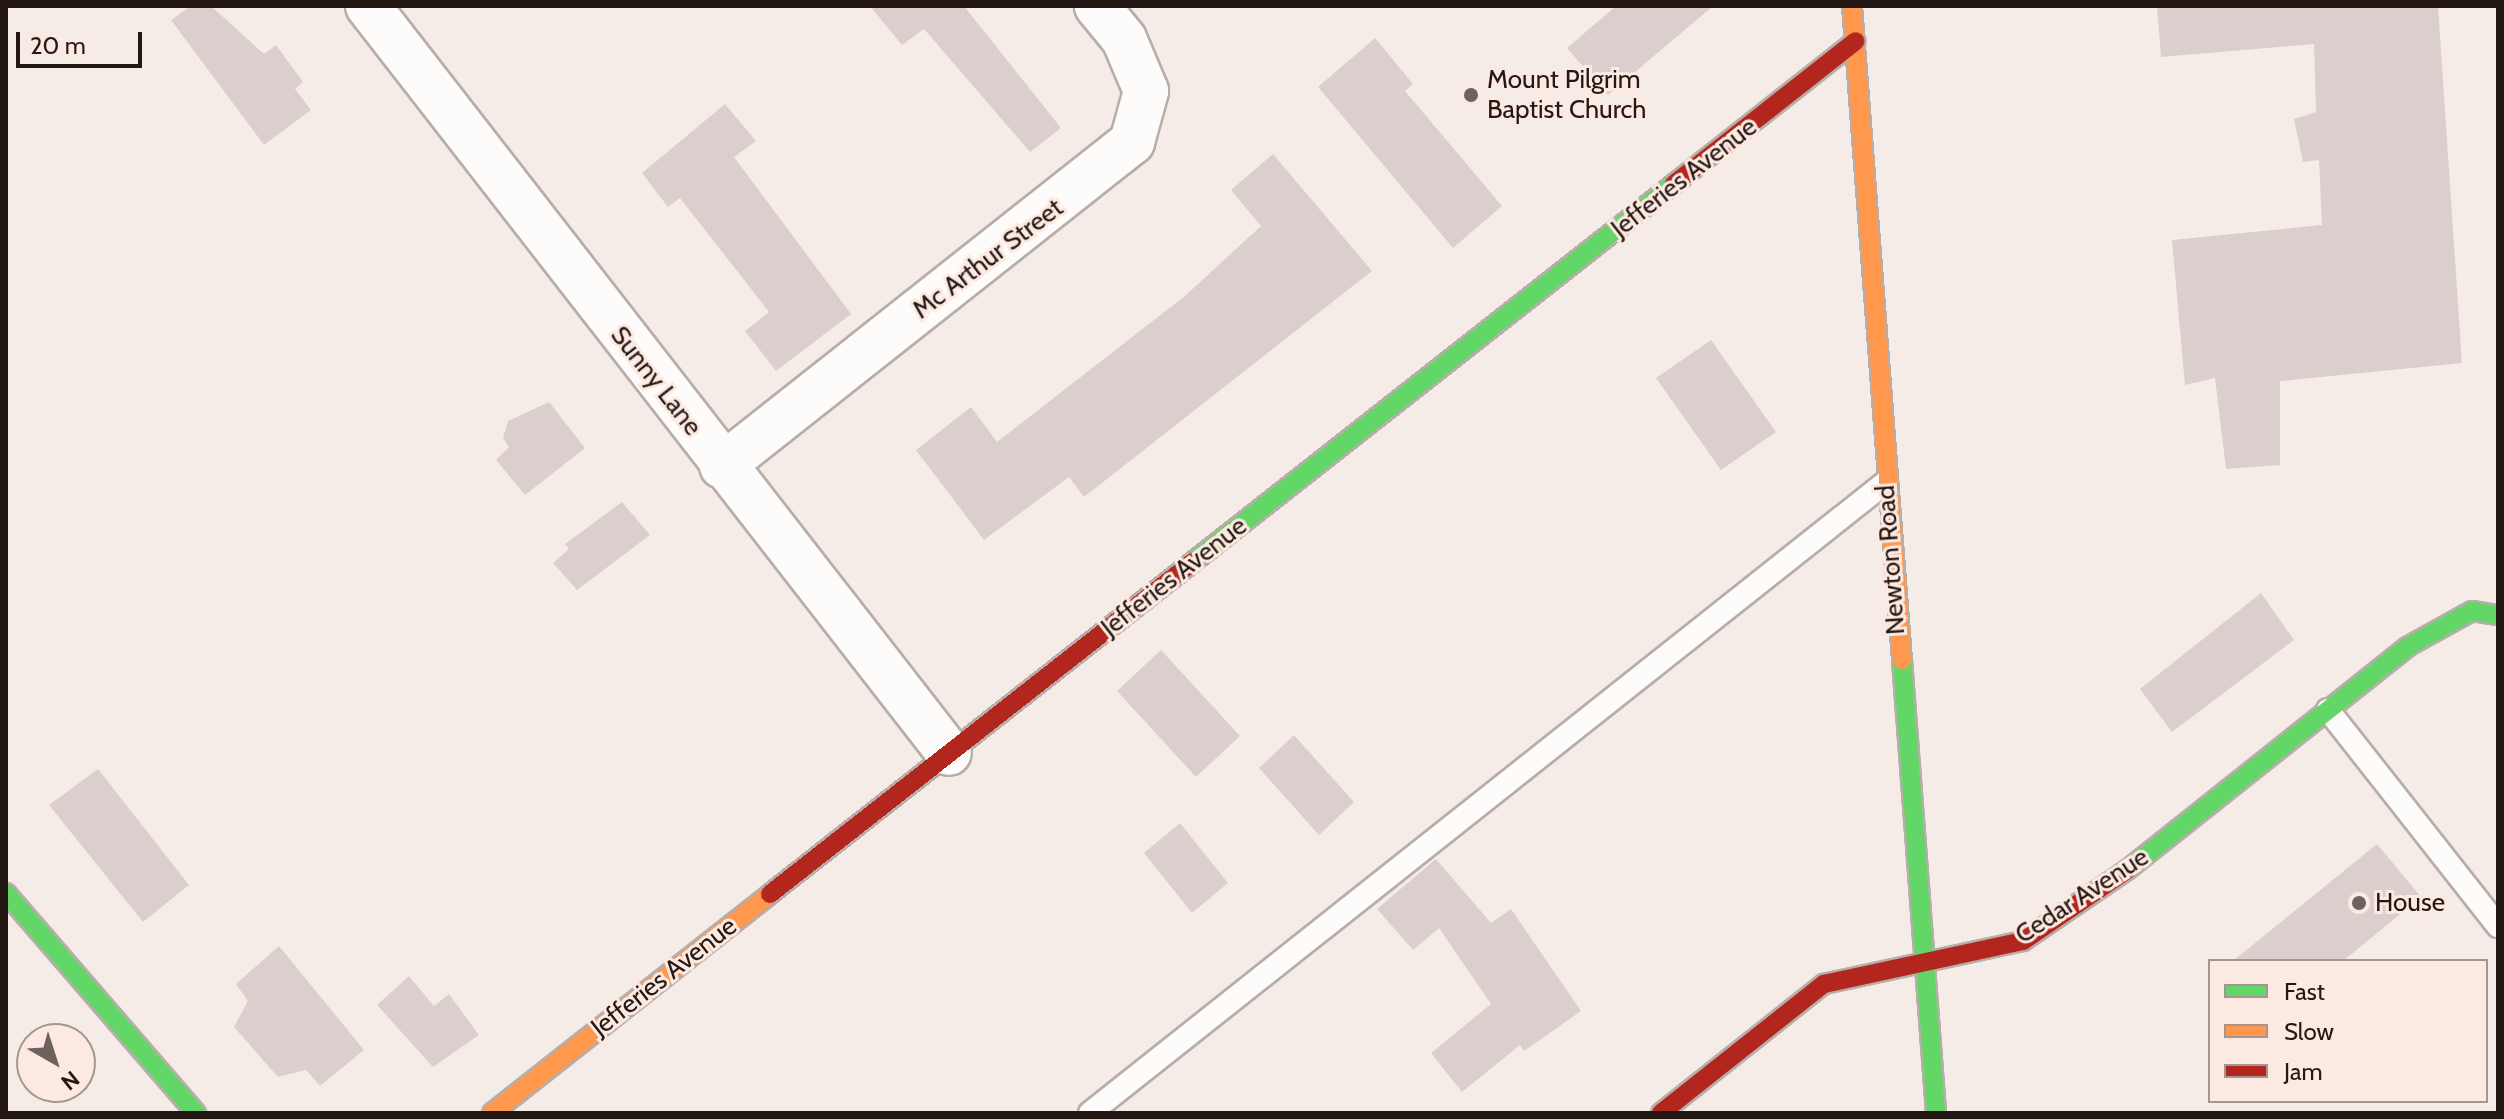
<!DOCTYPE html>
<style>
body{margin:0}
#map{position:relative;width:2504px;height:1119px;overflow:hidden;background:#f6ece7;font-family:Cabin,sans-serif}
div>[style]{position:absolute}
.building>*{inset:0;background:#dacfcc}
.roads{filter:drop-shadow(2px 0 #b7aea9) drop-shadow(-2px 0 #b7aea9) drop-shadow(0 2px #b7aea9) drop-shadow(0 -2px #b7aea9)}
.lane>*{height:22px;margin:-11px;padding:0 11px;transform-origin:11px;border-radius:11px;background:#fefcfb}
.street>*{height:44px;margin:-22px;padding:0 22px;transform-origin:22px;border-radius:22px;background:#fefcfb}
.fast>*{height:18px;margin:-9px;padding:0 9px;transform-origin:9px;border-radius:9px;background:#63d668}
.slow>*{height:18px;margin:-9px;padding:0 9px;transform-origin:9px;border-radius:9px;background:#ff974d}
.jam>*{height:18px;margin:-9px;padding:0 9px;transform-origin:9px;border-radius:9px;background:#b3261e}
.dots>*{width:22px;height:22px;translate:-50% -50%;box-sizing:border-box;border:4px solid #fce9e1;border-radius:50%}
span{translate:-50% -50%;white-space:nowrap;text-align:center;line-height:1.15;-webkit-text-stroke:6px #fce9e1;paint-order:stroke}
.poi-label{font-size:26px;color:#231813}
.left{translate:0 -50%;text-align:left}
.street-label{font-size:26px;color:#231813}
.frame{position:absolute;inset:0;border:8px solid #231813;pointer-events:none}
.legend{position:absolute;left:2208px;top:959px;width:280px;height:144px;box-sizing:border-box;background:#fce9e1;border:2px solid #a5958f;margin:0;padding:10px 14px;list-style:none;font-size:24px;color:#231813}
.legend li{display:flex;align-items:center;gap:16px;height:40px}
.legend b{width:40px;border:2px solid #a5958f}
.north{position:absolute;left:16px;top:1023px;width:80px;height:80px;box-sizing:border-box;background:#fce9e1;border:2px solid #a5958f;border-radius:50%;rotate:141deg;font-size:22px;font-weight:700;line-height:32px;text-align:center;color:#231813}
.north::after{content:'';display:block;margin:auto;width:28px;height:36px;background:#6d625d;clip-path:polygon(50% 0,100% 100%,50% 72%,0 100%)}
.scale{position:absolute;left:16px;top:32px;width:126px;height:36px;box-sizing:border-box;border:4px solid #231813;border-top:0;padding-left:10px;font-size:24px;line-height:28px;white-space:nowrap;color:#231813;-webkit-text-stroke:6px #fce9e1;paint-order:stroke}
</style>
<div id="map">
<div class="building">
<div style="clip-path:polygon(191px 6px,211px 6px,264px 54px,276px 45px,303px 82px,295px 89px,311px 110px,264px 145px,171px 20px)"></div>
<div style="clip-path:polygon(870px 6px,964px 6px,1061px 128px,1030px 152px,924px 29px,902px 45px)"></div>
<div style="clip-path:polygon(1616px 6px,1713px 6px,1608px 95px,1567px 48px)"></div>
<div style="clip-path:polygon(2157px 6px,2438px 6px,2462px 363px,2280px 381px,2280px 465px,2226px 469px,2215px 378px,2185px 385px,2172px 240px,2322px 225px,2319px 160px,2303px 162px,2294px 119px,2316px 112px,2314px 44px,2161px 57px)"></div>
<div style="clip-path:polygon(1375px 38px,1413px 84px,1405px 91px,1502px 206px,1453px 248px,1318px 87px)"></div>
<div style="clip-path:polygon(725px 104px,756px 141px,734px 157px,851px 314px,776px 371px,745px 331px,769px 312px,680px 198px,668px 207px,642px 173px)"></div>
<div style="clip-path:polygon(1273px 154px,1372px 271px,1084px 497px,1069px 477px,984px 540px,916px 450px,971px 407px,997px 442px,1185px 296px,1261px 226px,1231px 190px)"></div>
<div style="clip-path:polygon(1711px 340px,1776px 432px,1721px 470px,1656px 378px)"></div>
<div style="clip-path:polygon(549px 402px,585px 448px,525px 495px,496px 460px,509px 447px,503px 438px,508px 421px)"></div>
<div style="clip-path:polygon(622px 502px,650px 535px,577px 590px,553px 563px,569px 549px,565px 544px)"></div>
<div style="clip-path:polygon(2261px 593px,2294px 640px,2172px 732px,2140px 689px)"></div>
<div style="clip-path:polygon(1161px 650px,1240px 736px,1196px 777px,1117px 691px)"></div>
<div style="clip-path:polygon(1294px 735px,1354px 802px,1319px 835px,1259px 768px)"></div>
<div style="clip-path:polygon(98px 769px,189px 885px,143px 922px,49px 805px)"></div>
<div style="clip-path:polygon(1180px 823px,1228px 883px,1192px 913px,1144px 853px)"></div>
<div style="clip-path:polygon(2377px 844px,2421px 897px,2343px 961px,2233px 961px)"></div>
<div style="clip-path:polygon(1436px 859px,1491px 923px,1511px 909px,1581px 1011px,1524px 1051px,1520px 1045px,1462px 1092px,1431px 1053px,1491px 1004px,1439px 928px,1413px 950px,1377px 909px)"></div>
<div style="clip-path:polygon(279px 946px,364px 1050px,320px 1086px,306px 1070px,278px 1077px,234px 1027px,248px 1001px,236px 984px)"></div>
<div style="clip-path:polygon(409px 976px,434px 1006px,449px 994px,479px 1035px,433px 1067px,377px 1005px)"></div>
</div>
<div class="roads">
<div class="lane">
<div style="left:2328px;top:710px;width:275px;rotate:51.8deg"></div>
<div style="left:1090px;top:1113px;width:1016px;rotate:-38.4deg"></div>
</div>
<div class="street">
<div style="left:368px;top:6px;width:946px;rotate:52.13deg"></div>
<div style="left:722px;top:466px;width:523px;rotate:-38.32deg"></div>
<div style="left:1132px;top:142px;width:53px;rotate:-74.6deg"></div>
<div style="left:1146px;top:91px;width:56px;rotate:-112.9deg"></div>
<div style="left:1124px;top:39px;width:43px;rotate:-129.3deg"></div>
</div>
<div class="fast">
<div style="left:1193px;top:562px;width:612px;rotate:-38.16deg"></div>
<div style="left:1902px;top:660px;width:454px;rotate:85.7deg"></div>
<div style="left:2127px;top:870px;width:358px;rotate:-38.5deg"></div>
<div style="left:2407px;top:647px;width:74px;rotate:-29deg"></div>
<div style="left:2472px;top:611px;width:26px;rotate:9deg"></div>
<div style="left:6px;top:893px;width:291px;rotate:49.2deg"></div>
</div>
<div class="slow">
<div style="left:1852px;top:6px;width:656px;rotate:85.63deg"></div>
<div style="left:492px;top:1113px;width:354px;rotate:-38.2deg"></div>
</div>
<div class="jam">
<div style="left:1674px;top:184px;width:231px;rotate:-38.2deg"></div>
<div style="left:770px;top:894px;width:538px;rotate:-38.13deg"></div>
<div style="left:1661px;top:1113px;width:208px;rotate:-38.4deg"></div>
<div style="left:1824px;top:984px;width:204px;rotate:-12.2deg"></div>
<div style="left:2023px;top:941px;width:126px;rotate:-34.3deg"></div>
</div>
</div>
<div class="dots">
<div style="left:1471px;top:95px;background:#6d625d"></div>
<div style="left:2359px;top:903px;background:#6d625d"></div>
</div>
<div class="poi-label">
<span class="left" style="left:1487px;top:95px">Mount Pilgrim<br>Baptist Church</span>
<span class="left" style="left:2375px;top:903px">House</span>
</div>
<div class="street-label">
<span style="left:1684px;top:178px;rotate:-38deg">Jefferies Avenue</span>
<span style="left:988px;top:259px;rotate:-37deg">Mc Arthur Street</span>
<span style="left:656px;top:381px;rotate:52deg">Sunny Lane</span>
<span style="left:1891px;top:560px;rotate:-94deg">Newton Road</span>
<span style="left:1174px;top:577px;rotate:-38deg">Jefferies Avenue</span>
<span style="left:2082px;top:896px;rotate:-33deg">Cedar Avenue</span>
<span style="left:664px;top:977px;rotate:-38deg">Jefferies Avenue</span>
</div>
<div class="frame"></div>
<ul class="legend">
<li><b style="height:10px;background:#63d668"></b>Fast</li>
<li><b style="height:10px;background:#ff974d"></b>Slow</li>
<li><b style="height:10px;background:#b3261e"></b>Jam</li>
</ul>
<div class="north">N</div>
<div class="scale">20 m</div>
</div>
